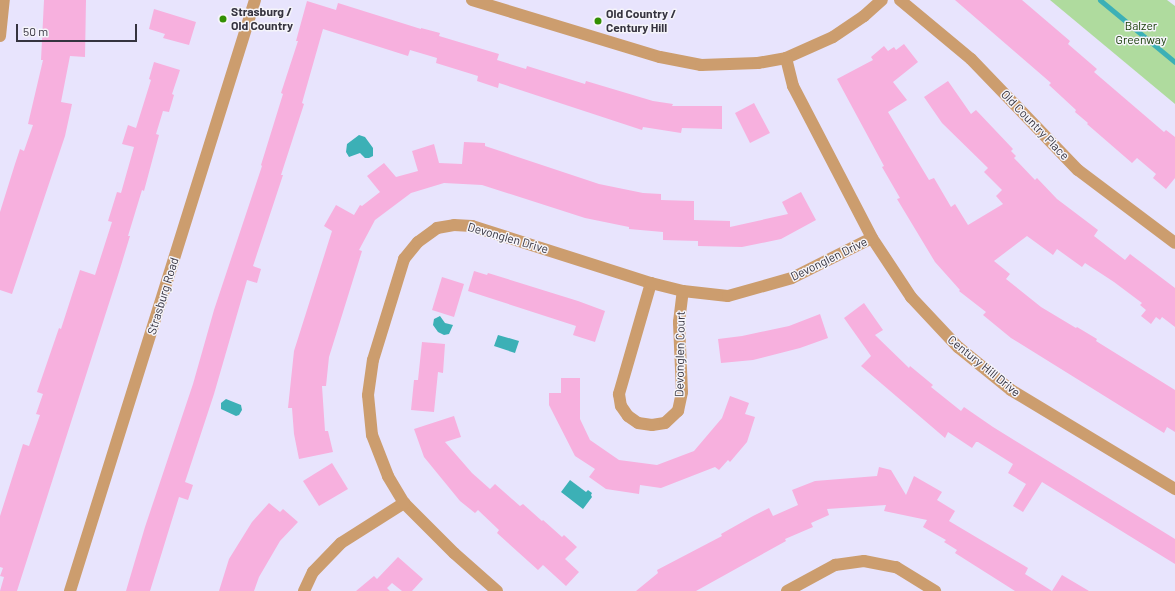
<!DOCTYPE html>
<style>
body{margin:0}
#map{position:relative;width:1175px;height:591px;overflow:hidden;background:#e8e4fd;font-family:Barlow,sans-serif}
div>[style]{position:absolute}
.green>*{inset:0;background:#afdb9e}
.water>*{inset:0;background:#3cb0b6}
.stream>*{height:5px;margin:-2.5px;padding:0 2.5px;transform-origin:2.5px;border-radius:2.5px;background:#3cb0b6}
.building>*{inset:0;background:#f7b0de}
.minor>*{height:12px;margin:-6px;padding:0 6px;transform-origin:6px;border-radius:6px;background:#cc9d6e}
.dots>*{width:11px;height:11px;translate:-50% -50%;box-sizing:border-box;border:2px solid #f5f4fa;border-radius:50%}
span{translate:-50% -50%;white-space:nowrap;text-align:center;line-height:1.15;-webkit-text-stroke:3px #f5f4fa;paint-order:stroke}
.poi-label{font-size:12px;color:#35333f;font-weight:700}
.left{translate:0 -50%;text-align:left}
.park-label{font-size:12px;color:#123800}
.street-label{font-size:12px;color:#35333f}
.scale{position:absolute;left:16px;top:24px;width:121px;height:18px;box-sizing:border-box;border:2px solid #35333f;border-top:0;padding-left:5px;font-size:12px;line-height:14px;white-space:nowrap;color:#35333f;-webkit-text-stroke:3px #f5f4fa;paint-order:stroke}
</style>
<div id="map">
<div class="green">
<div style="clip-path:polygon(1050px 0,1167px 0,1175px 6px,1175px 104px)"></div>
</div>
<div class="water">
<div style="clip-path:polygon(359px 135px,365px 137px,373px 148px,373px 156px,369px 158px,365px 158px,360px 153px,349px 157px,346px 152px,347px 144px)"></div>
<div style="clip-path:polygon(440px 316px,445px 323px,453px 325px,449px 334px,444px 335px,438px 332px,433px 325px,434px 319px)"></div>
<div style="clip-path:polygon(498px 335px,519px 341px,515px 353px,494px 346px)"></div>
<div style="clip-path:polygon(226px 399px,241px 405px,242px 410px,239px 415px,236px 416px,221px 409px,221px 403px)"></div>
<div style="clip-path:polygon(570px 480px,586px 492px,588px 490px,592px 493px,591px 495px,592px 497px,583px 509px,561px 492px)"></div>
</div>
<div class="stream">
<div style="left:1100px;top:0;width:97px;rotate:39.6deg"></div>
</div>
<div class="building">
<div style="clip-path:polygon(44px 0,86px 0,85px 57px,70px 56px,61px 102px,72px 104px,65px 136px,12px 294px,0 290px,0 212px,15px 164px,20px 149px,24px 151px,33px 125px,28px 124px,43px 60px,41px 60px)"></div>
<div style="clip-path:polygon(955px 0,1022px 0,1070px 41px,1068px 44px,1097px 69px,1094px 72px,1164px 132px,1166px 130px,1175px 137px,1175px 178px,1166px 189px,1153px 178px,1156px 174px,1137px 158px,1132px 163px,1087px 124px,1088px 123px,1075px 112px,1076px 110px,1049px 85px,1051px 83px)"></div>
<div style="clip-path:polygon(307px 1px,336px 10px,338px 3px,421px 29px,421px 28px,440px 33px,439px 36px,499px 54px,497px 60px,526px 69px,527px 66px,585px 84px,586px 81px,653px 101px,673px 104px,672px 106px,722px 106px,722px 129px,682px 128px,681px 133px,643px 127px,642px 130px,499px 83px,498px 88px,477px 81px,478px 76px,436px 63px,437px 58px,410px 50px,408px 56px,323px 29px,302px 103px,304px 104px,281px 175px,283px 175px,253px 266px,261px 269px,257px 283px,247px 280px,214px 394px,185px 482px,193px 485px,188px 500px,179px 497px,150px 591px,126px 591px,145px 527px,193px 384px,214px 310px,262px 166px,261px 165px,283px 94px,281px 93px,298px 41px,296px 41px)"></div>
<div style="clip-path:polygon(154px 9px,196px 22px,189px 45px,163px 38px,165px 34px,149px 29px)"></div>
<div style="clip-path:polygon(904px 44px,918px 62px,893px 82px,907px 100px,888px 112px,929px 180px,934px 178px,951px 207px,955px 204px,968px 225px,1003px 204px,996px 196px,1002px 190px,984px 172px,988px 168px,942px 123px,924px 97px,948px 81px,971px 114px,976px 110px,1013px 149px,1011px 151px,1016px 156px,1014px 158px,1035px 180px,1037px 178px,1057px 199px,1098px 230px,1094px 236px,1125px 260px,1130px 254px,1175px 288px,1175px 327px,1162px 317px,1160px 320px,1156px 317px,1151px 324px,1141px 316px,1146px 310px,1140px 305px,1142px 303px,1114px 282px,1085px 263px,1082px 267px,1057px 249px,1053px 255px,1027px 236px,994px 261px,1010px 274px,1006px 279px,1041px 307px,1076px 328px,1077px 327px,1097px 339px,1096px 341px,1175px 390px,1175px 432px,1167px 427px,1164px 433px,1011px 338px,983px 315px,986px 312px,959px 291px,960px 290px,935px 262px,897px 199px,900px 198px,882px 167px,884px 166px,837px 79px,873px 60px,871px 57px,884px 46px,888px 51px,894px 47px,896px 50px)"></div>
<div style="clip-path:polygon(154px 62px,180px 70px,172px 94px,174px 95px,169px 112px,163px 111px,156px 134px,159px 135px,144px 191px,142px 190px,128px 236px,130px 236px,119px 272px,17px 591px,0 591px,4px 577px,0 576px,3px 568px,0 567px,0 516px,23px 444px,29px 446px,40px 415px,36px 414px,43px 394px,37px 392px,59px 328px,61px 329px,80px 270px,95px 275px,112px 222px,108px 221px,117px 192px,121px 193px,134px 147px,122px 144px,128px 125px,136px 128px,151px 80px,149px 79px)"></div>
<div style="clip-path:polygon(754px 103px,770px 133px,750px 143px,735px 113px)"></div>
<div style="clip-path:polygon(464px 142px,485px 143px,485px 146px,599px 184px,643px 193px,661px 194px,661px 200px,694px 201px,694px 220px,730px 221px,730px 227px,788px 214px,782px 202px,801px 192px,816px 220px,781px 239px,742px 247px,698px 246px,698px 241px,663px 240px,663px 232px,629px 229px,629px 227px,585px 218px,482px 185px,444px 183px,411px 193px,375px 220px,359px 250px,362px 251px,329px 357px,326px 386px,322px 386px,325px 431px,328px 431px,333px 452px,299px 459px,294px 434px,292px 408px,288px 408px,294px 351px,332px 231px,324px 226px,336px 205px,354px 215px,360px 205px,362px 206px,380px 192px,367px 176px,384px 163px,396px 177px,418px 171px,412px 151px,434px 144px,439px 163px,462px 164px)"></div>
<div style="clip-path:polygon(474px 271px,487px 275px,488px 273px,578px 301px,605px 311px,595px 342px,573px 335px,576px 326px,468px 291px)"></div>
<div style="clip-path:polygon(442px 277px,464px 284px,454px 317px,432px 310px)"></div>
<div style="clip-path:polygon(864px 303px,883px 330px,875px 335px,909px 368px,910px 366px,933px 385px,931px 387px,961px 411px,964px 407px,993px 427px,1175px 539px,1175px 564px,1042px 482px,1023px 512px,1013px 506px,1026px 484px,1008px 473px,1013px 464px,978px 442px,976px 442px,972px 448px,948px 432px,945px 438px,861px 366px,871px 356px,844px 318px)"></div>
<div style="clip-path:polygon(820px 314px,828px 338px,800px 348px,753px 360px,721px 363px,718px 339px,742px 336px,789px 326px)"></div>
<div style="clip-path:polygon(422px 342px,445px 344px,443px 373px,438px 372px,434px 412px,411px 410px,414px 380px,418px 380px)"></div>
<div style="clip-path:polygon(561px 378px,580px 378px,580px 419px,590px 440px,619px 460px,657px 465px,694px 451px,722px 418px,730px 396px,749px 403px,745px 414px,755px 417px,747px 442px,730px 462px,728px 460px,719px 470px,715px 467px,661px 488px,640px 485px,639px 494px,606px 489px,589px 477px,595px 469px,575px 456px,549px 405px,549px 393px,561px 393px)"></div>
<div style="clip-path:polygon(454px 416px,461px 437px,445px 442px,472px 473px,490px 489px,495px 484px,520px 506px,523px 504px,542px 521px,543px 520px,562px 537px,564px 535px,577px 547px,565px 559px,579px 572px,566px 586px,543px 565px,538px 570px,497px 533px,499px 530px,478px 510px,475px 513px,460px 501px,424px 457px,414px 429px)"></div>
<div style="clip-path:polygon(332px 463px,348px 489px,319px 506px,303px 481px)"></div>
<div style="clip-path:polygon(879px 467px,891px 470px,906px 495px,914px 476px,942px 492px,937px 500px,955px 511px,949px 521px,1028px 568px,1025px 574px,1052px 591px,1015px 591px,955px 553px,957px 550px,944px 542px,946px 540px,923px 527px,927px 520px,884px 511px,886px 505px,827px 509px,829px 515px,811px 523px,813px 527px,785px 539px,786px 541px,696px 591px,636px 591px,658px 573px,657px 570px,722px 536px,721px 534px,753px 516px,769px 508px,773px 516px,798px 505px,792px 490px,815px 481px,877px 476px)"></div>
<div style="clip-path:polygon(269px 503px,280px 512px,283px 509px,298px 522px,280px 541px,259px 577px,254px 591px,219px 591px,229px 559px,252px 522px)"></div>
<div style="clip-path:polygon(398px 557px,423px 579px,412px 591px,402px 591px,392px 583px,387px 588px,390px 591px,356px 591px,374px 576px,377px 579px)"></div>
<div style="clip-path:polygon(1062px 575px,1089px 591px,1052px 591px)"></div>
</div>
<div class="minor">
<div style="left:472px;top:0;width:196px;rotate:16.9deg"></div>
<div style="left:660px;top:57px;width:42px;rotate:11deg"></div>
<div style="left:701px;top:65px;width:57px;rotate:-2deg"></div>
<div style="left:758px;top:63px;width:28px;rotate:-10deg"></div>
<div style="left:786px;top:58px;width:51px;rotate:-24.1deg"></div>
<div style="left:833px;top:37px;width:37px;rotate:-34deg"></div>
<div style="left:864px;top:16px;width:24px;rotate:-42deg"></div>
<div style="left:900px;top:0;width:92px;rotate:39.7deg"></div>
<div style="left:971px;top:59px;width:154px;rotate:46.1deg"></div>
<div style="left:1078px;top:170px;width:121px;rotate:37deg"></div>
<div style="left:0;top:36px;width:36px;rotate:-84deg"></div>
<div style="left:786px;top:58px;width:29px;rotate:76deg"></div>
<div style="left:793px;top:86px;width:171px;rotate:62.5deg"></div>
<div style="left:872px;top:238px;width:71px;rotate:56.5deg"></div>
<div style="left:911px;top:297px;width:69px;rotate:46.8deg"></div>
<div style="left:958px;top:347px;width:68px;rotate:39.1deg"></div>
<div style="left:1011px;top:390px;width:192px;rotate:31.1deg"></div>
<div style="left:651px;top:283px;width:116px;rotate:106.1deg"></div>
<div style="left:619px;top:394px;width:12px;rotate:81deg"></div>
<div style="left:621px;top:406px;width:12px;rotate:55deg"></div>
<div style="left:628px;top:416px;width:12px;rotate:35deg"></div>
<div style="left:638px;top:423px;width:14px;rotate:8deg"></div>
<div style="left:652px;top:425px;width:13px;rotate:-9deg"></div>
<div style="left:665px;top:423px;width:18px;rotate:-43deg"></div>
<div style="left:678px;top:411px;width:19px;rotate:-78deg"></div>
<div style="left:682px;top:392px;width:70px;rotate:-92.5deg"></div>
<div style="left:679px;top:322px;width:31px;rotate:-83deg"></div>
<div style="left:70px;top:591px;width:619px;rotate:-72.62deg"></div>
<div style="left:304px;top:591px;width:21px;rotate:-65deg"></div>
<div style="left:313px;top:572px;width:40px;rotate:-46deg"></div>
<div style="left:341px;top:543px;width:75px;rotate:-32.4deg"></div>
<div style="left:497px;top:591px;width:57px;rotate:-138.5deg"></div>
<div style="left:454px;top:553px;width:71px;rotate:-135deg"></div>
<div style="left:404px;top:503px;width:31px;rotate:-121deg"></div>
<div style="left:388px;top:476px;width:44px;rotate:-111.3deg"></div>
<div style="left:372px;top:435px;width:40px;rotate:-95.7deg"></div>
<div style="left:368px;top:395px;width:35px;rotate:-82deg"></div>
<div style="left:373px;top:360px;width:106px;rotate:-72.9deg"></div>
<div style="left:404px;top:259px;width:22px;rotate:-51deg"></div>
<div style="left:418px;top:242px;width:24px;rotate:-36deg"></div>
<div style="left:437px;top:228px;width:17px;rotate:-10deg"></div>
<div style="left:454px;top:225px;width:18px;rotate:3deg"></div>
<div style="left:472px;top:226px;width:188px;rotate:17.7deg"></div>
<div style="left:651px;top:283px;width:33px;rotate:14deg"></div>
<div style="left:683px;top:291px;width:45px;rotate:6.3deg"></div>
<div style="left:728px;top:296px;width:66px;rotate:-15.7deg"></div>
<div style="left:792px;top:278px;width:89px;rotate:-26.6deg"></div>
<div style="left:787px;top:591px;width:55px;rotate:-28.4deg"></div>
<div style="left:835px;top:565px;width:29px;rotate:-8deg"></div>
<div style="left:864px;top:561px;width:33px;rotate:11deg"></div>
<div style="left:896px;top:567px;width:46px;rotate:31.6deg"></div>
</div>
<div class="dots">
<div style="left:223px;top:19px;background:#328f03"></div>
<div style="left:598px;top:21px;background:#328f03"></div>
</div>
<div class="poi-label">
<span class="left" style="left:231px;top:19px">Strasburg /<br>Old Country</span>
<span class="left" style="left:606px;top:21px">Old Country /<br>Century Hill</span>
</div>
<div class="park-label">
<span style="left:1141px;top:33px">Balzer<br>Greenway</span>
</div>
<div class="street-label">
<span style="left:1035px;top:125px;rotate:46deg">Old Country Place</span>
<span style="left:508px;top:238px;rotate:16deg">Devonglen Drive</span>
<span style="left:829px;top:259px;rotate:-26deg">Devonglen Drive</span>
<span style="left:163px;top:296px;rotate:-73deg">Strasburg Road</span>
<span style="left:680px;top:354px;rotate:-89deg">Devonglen Court</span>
<span style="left:984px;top:366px;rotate:39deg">Century Hill Drive</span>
</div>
<div class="scale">50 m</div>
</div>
